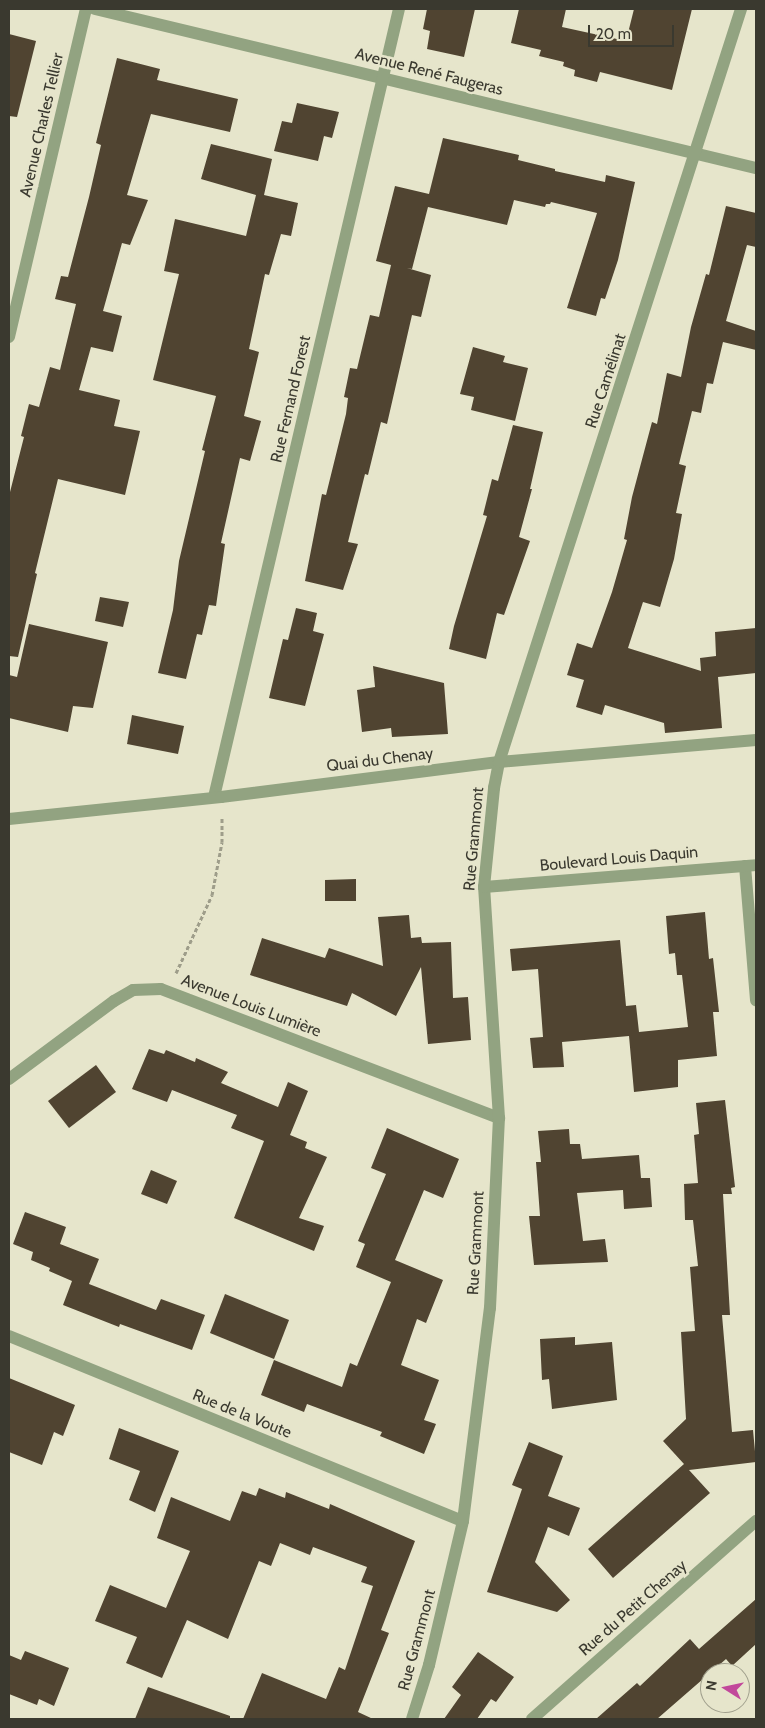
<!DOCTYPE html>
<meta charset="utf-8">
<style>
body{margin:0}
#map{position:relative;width:765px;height:1728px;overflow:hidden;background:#e6e5cb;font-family:Cabin,sans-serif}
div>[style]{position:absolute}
.building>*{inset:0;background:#504431}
.path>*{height:3px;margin-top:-1.5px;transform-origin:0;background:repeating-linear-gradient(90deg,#9e9d8a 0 4px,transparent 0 6.5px)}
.street>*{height:12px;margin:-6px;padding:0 6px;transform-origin:6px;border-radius:6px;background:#92a381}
span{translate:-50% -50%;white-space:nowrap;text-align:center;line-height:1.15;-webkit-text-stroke:5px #e6e5cb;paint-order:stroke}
.street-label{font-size:16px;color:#3a392f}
.frame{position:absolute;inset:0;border:10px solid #3a392f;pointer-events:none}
.north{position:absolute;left:700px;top:1663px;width:50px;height:50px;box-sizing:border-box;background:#e6e5cb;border:1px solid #a1a08d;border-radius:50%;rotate:280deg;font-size:14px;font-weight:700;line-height:20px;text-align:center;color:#3a392f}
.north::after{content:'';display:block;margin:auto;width:18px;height:22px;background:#c2489b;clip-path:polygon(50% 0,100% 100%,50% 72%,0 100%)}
.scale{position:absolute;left:588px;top:25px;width:86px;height:22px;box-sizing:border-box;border:2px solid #3a392f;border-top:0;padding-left:6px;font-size:15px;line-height:18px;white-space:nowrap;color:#3a392f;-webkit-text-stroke:4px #e6e5cb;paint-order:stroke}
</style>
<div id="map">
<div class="building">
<div style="clip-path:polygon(427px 9px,475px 9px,464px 57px,427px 49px,430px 31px,423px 29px)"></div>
<div style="clip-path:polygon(519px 9px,566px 9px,562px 27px,626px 41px,634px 9px,692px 9px,672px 90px,600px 72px,597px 82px,574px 76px,575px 70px,563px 66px,564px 62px,539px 56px,541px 50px,511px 43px)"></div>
<div style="clip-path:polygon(9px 34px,36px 41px,17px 117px,9px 116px)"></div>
<div style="clip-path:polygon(117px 58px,160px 69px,157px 80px,238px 99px,230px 132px,151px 114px,127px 195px,148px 200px,130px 245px,122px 243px,103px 311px,122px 316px,113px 352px,91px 347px,79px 390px,120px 400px,114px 426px,140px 431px,125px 495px,58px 479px,35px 573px,37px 574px,18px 657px,9px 656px,9px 496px,24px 437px,21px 436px,29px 404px,39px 407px,50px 367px,60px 370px,76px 304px,55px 299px,61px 276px,68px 277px,89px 197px,101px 145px,96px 143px)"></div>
<div style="clip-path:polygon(297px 103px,339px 112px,332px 138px,324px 136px,318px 161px,274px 151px,282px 121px,292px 123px)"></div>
<div style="clip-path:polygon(443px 138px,519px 155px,518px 160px,555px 169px,555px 171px,605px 182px,606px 175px,635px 182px,618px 260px,605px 299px,601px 298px,596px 316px,567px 308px,597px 213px,551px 202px,550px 204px,546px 204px,545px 207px,514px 200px,507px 225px,428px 207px,412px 269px,407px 268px,431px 275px,421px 317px,412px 315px,387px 424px,381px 422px,368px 475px,365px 474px,348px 542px,358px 544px,343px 590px,305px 581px,322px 494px,326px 495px,346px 414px,348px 398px,344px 397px,350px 368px,357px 369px,370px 315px,379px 317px,391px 265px,376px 261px,395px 186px,429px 194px)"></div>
<div style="clip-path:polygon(211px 144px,272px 159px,264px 195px,298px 203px,291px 236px,281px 234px,269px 275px,265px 274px,249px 349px,259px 352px,244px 416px,261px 421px,250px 461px,240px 458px,221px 543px,225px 544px,216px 606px,209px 605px,202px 635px,197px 634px,186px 679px,158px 673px,173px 610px,179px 561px,205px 451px,202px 450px,216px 396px,153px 380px,179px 274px,164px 271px,175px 219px,246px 236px,256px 195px,201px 179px)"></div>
<div style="clip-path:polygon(726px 206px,756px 213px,756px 247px,747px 245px,726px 321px,756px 331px,756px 350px,723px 342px,713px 384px,707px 383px,701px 413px,692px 411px,679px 464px,686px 466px,676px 513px,682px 514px,674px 559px,660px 607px,643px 602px,628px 648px,701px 671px,700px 658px,716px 656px,715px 632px,756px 628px,756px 673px,718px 677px,722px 728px,665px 733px,664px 723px,605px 705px,602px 715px,576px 707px,584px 680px,567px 675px,577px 643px,592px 648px,612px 592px,627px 540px,624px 539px,632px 497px,652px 422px,657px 424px,667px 373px,681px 377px,691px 327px,706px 274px,709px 275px)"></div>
<div style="clip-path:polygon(473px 347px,505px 356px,503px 362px,528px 368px,515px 421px,471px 410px,474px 397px,460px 394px)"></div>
<div style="clip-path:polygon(513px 425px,543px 432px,530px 489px,532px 489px,519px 537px,530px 541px,504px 615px,497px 613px,486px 659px,449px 649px,454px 626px,487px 516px,483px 515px,492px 479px,498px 481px)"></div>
<div style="clip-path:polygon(100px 597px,129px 602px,123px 627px,95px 621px)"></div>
<div style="clip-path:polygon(296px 608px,317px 613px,313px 631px,324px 634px,305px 706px,269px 698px,283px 639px,288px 640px)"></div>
<div style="clip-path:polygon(29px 624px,108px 642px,93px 708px,73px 706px,68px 732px,9px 718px,9px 675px,17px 677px)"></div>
<div style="clip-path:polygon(373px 666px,444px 683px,448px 734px,392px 737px,391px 728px,362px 732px,357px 690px,375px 687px)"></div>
<div style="clip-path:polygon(132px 715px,184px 726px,178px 754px,127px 744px)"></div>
<div style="clip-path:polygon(356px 879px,356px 901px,325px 901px,325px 880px)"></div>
<div style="clip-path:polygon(705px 912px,709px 959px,713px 958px,719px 1012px,713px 1012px,717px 1056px,678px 1060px,678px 1087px,634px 1092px,629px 1036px,562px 1042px,564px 1067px,533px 1068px,530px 1038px,543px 1037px,538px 969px,512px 971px,510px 949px,620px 940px,626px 1006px,636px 1005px,639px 1032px,688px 1027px,682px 975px,677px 975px,675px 953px,669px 954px,666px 916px)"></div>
<div style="clip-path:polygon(409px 915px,411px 938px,421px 937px,422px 943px,451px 942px,453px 998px,468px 997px,471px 1040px,428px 1044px,421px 967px,396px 1016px,352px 993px,347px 1006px,250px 975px,262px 938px,325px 958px,329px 948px,383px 966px,378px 917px)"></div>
<div style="clip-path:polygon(149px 1049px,164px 1054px,166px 1050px,195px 1062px,196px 1058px,228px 1072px,221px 1083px,278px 1107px,288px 1082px,308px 1091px,290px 1135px,307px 1142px,305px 1148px,327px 1157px,299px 1218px,324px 1226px,314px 1251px,234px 1218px,264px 1141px,231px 1128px,237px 1115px,172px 1090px,167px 1102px,132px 1089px)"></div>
<div style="clip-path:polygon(96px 1065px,116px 1092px,69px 1128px,48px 1101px)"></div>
<div style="clip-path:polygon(725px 1100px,735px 1187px,731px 1188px,732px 1194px,723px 1194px,730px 1315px,722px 1315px,732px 1432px,753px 1430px,756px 1462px,689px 1470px,710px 1493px,613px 1578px,588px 1549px,684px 1464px,663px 1441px,686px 1419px,681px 1332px,695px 1331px,690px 1267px,698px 1266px,693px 1220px,685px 1220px,684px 1184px,698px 1183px,694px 1135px,699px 1134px,696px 1103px)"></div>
<div style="clip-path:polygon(387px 1128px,459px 1159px,443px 1198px,424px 1190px,395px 1260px,443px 1280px,426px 1323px,417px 1319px,401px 1365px,439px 1380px,424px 1420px,436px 1424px,424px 1454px,380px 1436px,382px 1432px,307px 1404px,304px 1412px,261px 1395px,274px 1360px,342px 1387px,350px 1363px,357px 1366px,391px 1282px,356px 1267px,365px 1244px,358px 1241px,386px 1174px,371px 1168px)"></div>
<div style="clip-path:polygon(569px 1129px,570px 1144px,580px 1144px,582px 1159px,639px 1155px,641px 1178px,650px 1178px,652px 1207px,624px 1209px,623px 1190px,577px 1193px,583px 1241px,605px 1239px,608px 1262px,534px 1265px,529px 1216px,540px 1216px,536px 1162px,541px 1162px,538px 1131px)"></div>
<div style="clip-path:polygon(151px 1170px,177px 1181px,167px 1204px,141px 1194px)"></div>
<div style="clip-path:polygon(25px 1212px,66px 1227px,60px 1244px,99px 1259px,89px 1284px,156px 1310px,161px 1299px,205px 1315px,192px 1350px,120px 1324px,119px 1327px,63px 1305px,72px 1281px,49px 1271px,50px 1268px,31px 1260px,33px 1252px,13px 1244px)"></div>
<div style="clip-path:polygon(225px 1294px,289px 1320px,274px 1359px,210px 1333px)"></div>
<div style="clip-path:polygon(575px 1337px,575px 1345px,612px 1342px,617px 1400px,552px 1409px,549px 1379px,542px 1380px,540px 1339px)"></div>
<div style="clip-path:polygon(9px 1378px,75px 1405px,63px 1436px,54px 1432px,42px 1465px,9px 1452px)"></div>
<div style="clip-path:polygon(119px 1428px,179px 1451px,155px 1512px,129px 1500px,140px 1471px,109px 1459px)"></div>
<div style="clip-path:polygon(529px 1442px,563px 1456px,548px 1496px,580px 1508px,569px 1536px,548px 1527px,535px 1562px,570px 1600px,557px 1612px,487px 1592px,522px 1489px,512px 1485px)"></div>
<div style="clip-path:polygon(259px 1488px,285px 1498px,286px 1492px,329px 1509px,330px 1504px,415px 1541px,381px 1630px,389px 1633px,358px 1712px,373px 1719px,243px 1719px,262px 1673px,326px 1699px,339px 1667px,345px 1670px,373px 1586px,361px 1582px,367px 1567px,313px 1547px,310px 1555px,280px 1543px,271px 1566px,259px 1561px,228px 1639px,187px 1620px,162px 1678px,126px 1663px,137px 1637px,95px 1621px,110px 1585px,166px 1608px,190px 1551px,157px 1538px,171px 1497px,230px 1521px,242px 1491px,256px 1496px)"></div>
<div style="clip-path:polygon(756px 1599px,756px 1644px,732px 1666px,726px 1659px,657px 1719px,596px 1719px,637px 1683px,640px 1686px,690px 1639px,699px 1649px)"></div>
<div style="clip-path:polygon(25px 1651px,69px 1668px,54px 1706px,39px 1699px,37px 1705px,9px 1694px,9px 1655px,21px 1660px)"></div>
<div style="clip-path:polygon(478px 1652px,514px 1677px,496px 1702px,491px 1699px,477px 1719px,444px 1719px,461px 1695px,452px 1687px)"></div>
<div style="clip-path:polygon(148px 1687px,230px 1716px,230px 1719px,135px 1719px)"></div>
</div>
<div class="path">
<div style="left:176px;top:973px;width:86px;rotate:-65.2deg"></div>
<div style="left:212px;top:895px;width:54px;rotate:-79.3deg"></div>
<div style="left:222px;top:842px;width:24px;rotate:-90deg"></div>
</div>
<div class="street">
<div style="left:95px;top:9px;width:680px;rotate:13.53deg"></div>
<div style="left:9px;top:337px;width:337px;rotate:-76.8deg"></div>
<div style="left:214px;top:797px;width:809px;rotate:-76.79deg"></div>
<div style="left:9px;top:819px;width:213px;rotate:-5.9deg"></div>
<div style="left:221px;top:797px;width:280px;rotate:-7.2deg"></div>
<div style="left:499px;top:762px;width:258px;rotate:-4.9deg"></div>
<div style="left:745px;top:866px;width:135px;rotate:85.3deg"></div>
<div style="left:484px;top:887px;width:273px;rotate:-4.6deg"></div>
<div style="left:9px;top:1079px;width:131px;rotate:-36.6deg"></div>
<div style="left:114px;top:1001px;width:22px;rotate:-30deg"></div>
<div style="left:133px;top:990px;width:28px;rotate:-2deg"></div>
<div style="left:161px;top:989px;width:362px;rotate:20.9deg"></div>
<div style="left:9px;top:1336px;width:490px;rotate:22.2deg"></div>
<div style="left:412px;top:1719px;width:57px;rotate:-72.5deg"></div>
<div style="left:429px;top:1665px;width:148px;rotate:-76.7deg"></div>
<div style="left:463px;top:1521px;width:215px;rotate:-82.8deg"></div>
<div style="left:490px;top:1308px;width:190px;rotate:-87.3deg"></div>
<div style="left:499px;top:1118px;width:231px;rotate:-93.7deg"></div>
<div style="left:484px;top:887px;width:100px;rotate:-84.2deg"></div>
<div style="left:494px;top:788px;width:26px;rotate:-79deg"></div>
<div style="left:499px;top:762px;width:791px;rotate:-72.18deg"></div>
<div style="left:532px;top:1719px;width:299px;rotate:-41.5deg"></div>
</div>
<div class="street-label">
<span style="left:429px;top:72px;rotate:14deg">Avenue René Faugeras</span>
<span style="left:42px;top:125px;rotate:-77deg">Avenue Charles Tellier</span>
<span style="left:606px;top:381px;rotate:-72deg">Rue Camélinat</span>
<span style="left:291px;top:399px;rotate:-77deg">Rue Fernand Forest</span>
<span style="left:380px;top:760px;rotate:-7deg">Quai du Chenay</span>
<span style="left:474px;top:839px;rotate:-85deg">Rue Grammont</span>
<span style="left:619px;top:859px;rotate:-5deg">Boulevard Louis Daquin</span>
<span style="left:251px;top:1006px;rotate:21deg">Avenue Louis Lumière</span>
<span style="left:476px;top:1243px;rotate:-87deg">Rue Grammont</span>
<span style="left:242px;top:1414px;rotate:22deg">Rue de la Voute</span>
<span style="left:633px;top:1608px;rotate:-41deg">Rue du Petit Chenay</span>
<span style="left:417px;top:1640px;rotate:-75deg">Rue Grammont</span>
</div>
<div class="frame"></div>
<div class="north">N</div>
<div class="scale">20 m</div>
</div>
